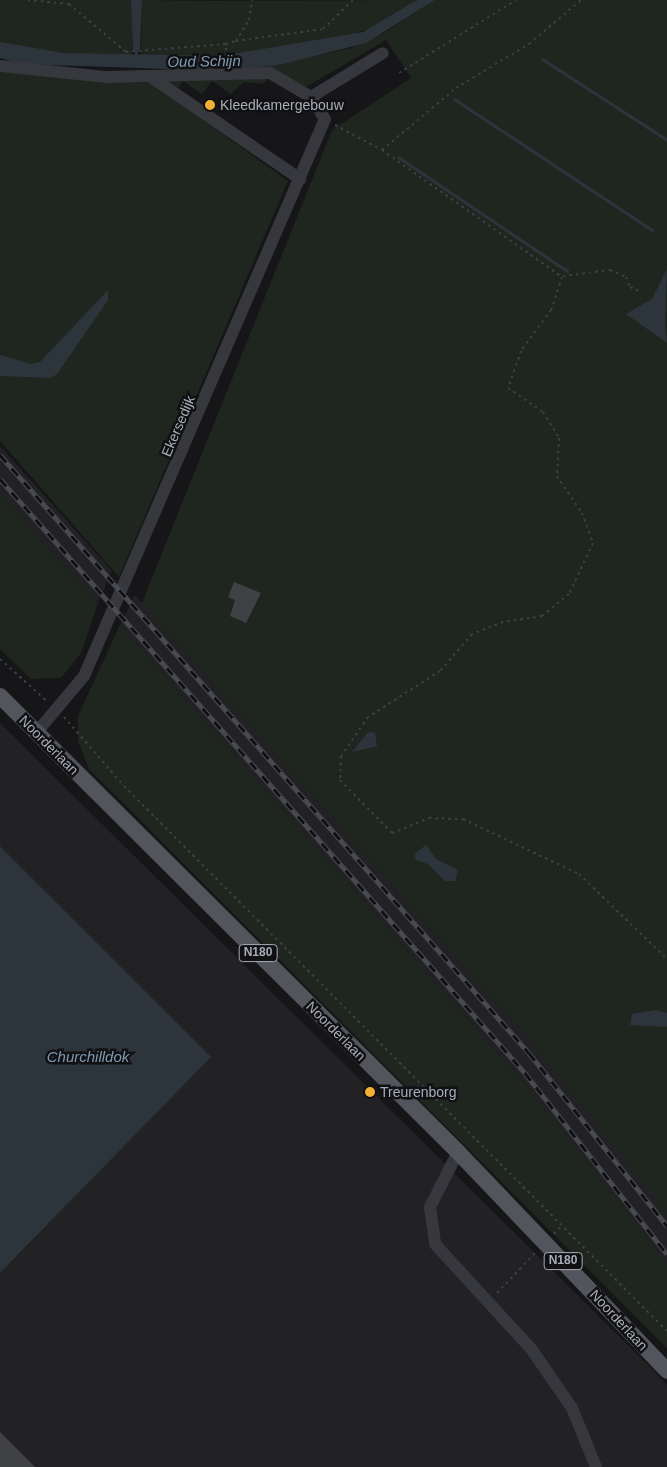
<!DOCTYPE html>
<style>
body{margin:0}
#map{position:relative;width:667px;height:1467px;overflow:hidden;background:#161618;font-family:Arial,sans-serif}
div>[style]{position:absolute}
.built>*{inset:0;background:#222225}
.green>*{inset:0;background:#1e261f}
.water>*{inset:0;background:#2c353c}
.stream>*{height:3px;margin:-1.5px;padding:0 1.5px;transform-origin:1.5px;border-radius:1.5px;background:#2c353c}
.building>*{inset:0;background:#404145}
.path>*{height:2px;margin-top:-1px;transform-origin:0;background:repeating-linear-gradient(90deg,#3d3f44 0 2.5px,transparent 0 6.5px)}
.minor>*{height:12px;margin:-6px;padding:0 6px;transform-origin:6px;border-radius:6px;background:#37383d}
.major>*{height:16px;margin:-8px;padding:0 8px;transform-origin:8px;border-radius:8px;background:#53555c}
.rail>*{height:5px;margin-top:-2.5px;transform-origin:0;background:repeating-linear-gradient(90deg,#111113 0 9px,#4a4c52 0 18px);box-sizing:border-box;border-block:1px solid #4a4c52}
.dots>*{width:14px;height:14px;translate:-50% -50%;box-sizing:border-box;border:2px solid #111113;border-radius:50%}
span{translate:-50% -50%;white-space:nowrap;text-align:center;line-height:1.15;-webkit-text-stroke:5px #111113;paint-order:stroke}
.shield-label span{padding:1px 4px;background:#111113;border:1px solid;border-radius:4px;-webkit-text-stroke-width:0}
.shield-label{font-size:12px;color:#a8adb8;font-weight:700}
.poi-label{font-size:14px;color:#a8adb8}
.left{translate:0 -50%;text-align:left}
.street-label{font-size:14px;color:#a8adb8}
.water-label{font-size:15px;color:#7f9bb3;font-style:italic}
</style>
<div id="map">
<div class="built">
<div style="clip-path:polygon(0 446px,112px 571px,98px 603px,0 494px)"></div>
<div style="clip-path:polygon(135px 595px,533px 1044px,621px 1151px,667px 1213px,667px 1265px,518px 1076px,120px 625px)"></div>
<div style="clip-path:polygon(0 723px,654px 1371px,667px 1385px,667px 1467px,0 1467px,0 1273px,210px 1057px,0 846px)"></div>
</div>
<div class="green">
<div style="clip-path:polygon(0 0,134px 0,132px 57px,50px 52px,0 42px)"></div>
<div style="clip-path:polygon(142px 0,214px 1px,417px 0,377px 26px,350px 35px,224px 56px,141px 57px)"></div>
<div style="clip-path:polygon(435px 0,667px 0,667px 1213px,533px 1044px,142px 603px,332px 130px,411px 78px,386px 40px,306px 87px,274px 69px,264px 84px,244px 82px,231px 94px,212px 81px,202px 94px,183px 81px,178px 88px,165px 79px,265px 67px,351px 48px,382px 34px)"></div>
<div style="clip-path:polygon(0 72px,151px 83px,288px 181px,119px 577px,0 441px)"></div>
<div style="clip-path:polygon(0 494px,98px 603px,81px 653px,61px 678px,31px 679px,0 649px)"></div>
<div style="clip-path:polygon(120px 625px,518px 1076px,640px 1227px,667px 1265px,667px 1348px,89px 769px,78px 741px,78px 716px)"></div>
</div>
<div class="water">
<div style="clip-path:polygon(131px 0,142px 0,140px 50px,133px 50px)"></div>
<div style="clip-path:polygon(417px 0,435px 0,366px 43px,283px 64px,228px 72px,227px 55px,363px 32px)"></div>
<div style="clip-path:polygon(0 42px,64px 53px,224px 56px,226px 71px,22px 64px,0 58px)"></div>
<div style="clip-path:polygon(667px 269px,665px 326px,667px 343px,626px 314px,652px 299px)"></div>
<div style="clip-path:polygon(108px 290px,108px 300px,57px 374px,51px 378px,0 376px,0 355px,31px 364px,40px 362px)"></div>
<div style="clip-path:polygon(368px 732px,375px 733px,377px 746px,352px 752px)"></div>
<div style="clip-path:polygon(426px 845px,436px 859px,458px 870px,455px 881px,445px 881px,428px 864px,416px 860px,414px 854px)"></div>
<div style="clip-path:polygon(0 846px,211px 1057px,0 1273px)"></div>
<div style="clip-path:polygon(655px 1010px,667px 1013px,667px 1027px,630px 1025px,632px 1014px)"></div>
</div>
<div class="stream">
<div style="left:136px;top:50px;width:10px;rotate:90deg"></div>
<div style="left:542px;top:59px;width:149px;rotate:32.9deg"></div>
<div style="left:454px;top:99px;width:237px;rotate:33.5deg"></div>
<div style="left:398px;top:157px;width:204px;rotate:34deg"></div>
</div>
<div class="building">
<div style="clip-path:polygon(234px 582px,261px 593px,246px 623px,230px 616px,235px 600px,228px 597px)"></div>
<div style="clip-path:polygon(0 1432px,35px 1467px,0 1467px)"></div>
</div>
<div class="path">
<div style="left:28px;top:0;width:41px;rotate:5.6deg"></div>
<div style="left:69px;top:4px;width:75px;rotate:40.1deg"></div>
<div style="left:126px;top:52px;width:100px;rotate:-4.6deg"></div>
<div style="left:236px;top:41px;width:88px;rotate:-7.9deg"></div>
<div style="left:323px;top:29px;width:42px;rotate:-44deg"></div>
<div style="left:226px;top:63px;width:19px;rotate:-90deg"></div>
<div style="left:226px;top:44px;width:10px;rotate:-17deg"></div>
<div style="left:236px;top:41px;width:25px;rotate:-58deg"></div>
<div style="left:249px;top:20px;width:20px;rotate:-81deg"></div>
<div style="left:399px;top:73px;width:138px;rotate:-32deg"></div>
<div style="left:335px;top:125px;width:53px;rotate:28deg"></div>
<div style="left:382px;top:150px;width:220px;rotate:35.2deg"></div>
<div style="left:562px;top:277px;width:35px;rotate:108deg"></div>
<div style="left:551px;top:310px;width:51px;rotate:126.2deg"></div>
<div style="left:521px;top:351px;width:39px;rotate:109deg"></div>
<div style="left:508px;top:388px;width:42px;rotate:34.4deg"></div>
<div style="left:543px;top:412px;width:31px;rotate:58deg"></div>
<div style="left:559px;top:438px;width:38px;rotate:93deg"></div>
<div style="left:557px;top:476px;width:45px;rotate:56deg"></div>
<div style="left:582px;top:513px;width:32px;rotate:70deg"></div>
<div style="left:593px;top:543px;width:56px;rotate:115.2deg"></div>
<div style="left:569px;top:594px;width:35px;rotate:141deg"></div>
<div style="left:542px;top:616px;width:39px;rotate:171deg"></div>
<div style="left:503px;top:622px;width:33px;rotate:159deg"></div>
<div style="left:472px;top:634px;width:49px;rotate:130.9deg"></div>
<div style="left:440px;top:671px;width:85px;rotate:147.4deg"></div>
<div style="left:368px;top:717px;width:47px;rotate:124.7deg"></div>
<div style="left:341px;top:756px;width:24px;rotate:92deg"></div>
<div style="left:340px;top:780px;width:74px;rotate:45.5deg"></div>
<div style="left:392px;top:833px;width:40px;rotate:-22deg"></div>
<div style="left:429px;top:818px;width:34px;rotate:2deg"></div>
<div style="left:463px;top:819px;width:128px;rotate:25.4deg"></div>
<div style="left:579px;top:874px;width:122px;rotate:44deg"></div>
<div style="left:382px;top:150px;width:97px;rotate:-40deg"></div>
<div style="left:456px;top:88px;width:85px;rotate:-31.1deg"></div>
<div style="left:529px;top:44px;width:68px;rotate:-40.2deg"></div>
<div style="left:563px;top:276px;width:47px;rotate:-7.3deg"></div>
<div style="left:610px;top:270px;width:17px;rotate:24deg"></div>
<div style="left:626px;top:277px;width:11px;rotate:68deg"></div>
<div style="left:630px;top:287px;width:12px;rotate:24deg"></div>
<div style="left:0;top:659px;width:64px;rotate:41.9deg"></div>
<div style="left:64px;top:717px;width:91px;rotate:49deg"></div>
<div style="left:124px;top:786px;width:769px;rotate:45.11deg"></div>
<div style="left:554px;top:1234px;width:13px;rotate:-48deg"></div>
<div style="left:497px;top:1293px;width:55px;rotate:-46.5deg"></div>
</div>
<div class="minor">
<div style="left:0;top:66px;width:108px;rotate:5.9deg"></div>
<div style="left:107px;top:77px;width:163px;rotate:-1.4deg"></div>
<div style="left:270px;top:73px;width:48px;rotate:30.3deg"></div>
<div style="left:311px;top:97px;width:26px;rotate:58deg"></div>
<div style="left:325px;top:119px;width:607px;rotate:113.4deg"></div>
<div style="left:84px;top:676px;width:73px;rotate:130deg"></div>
<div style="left:151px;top:77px;width:181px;rotate:34.4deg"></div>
<div style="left:311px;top:97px;width:84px;rotate:-31.4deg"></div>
<div style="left:458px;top:1152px;width:62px;rotate:117deg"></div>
<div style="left:430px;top:1207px;width:37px;rotate:82deg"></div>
<div style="left:435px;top:1244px;width:144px;rotate:47.5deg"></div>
<div style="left:532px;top:1350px;width:70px;rotate:55.4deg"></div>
<div style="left:572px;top:1408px;width:64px;rotate:67.9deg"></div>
</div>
<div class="major">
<div style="left:0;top:696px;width:646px;rotate:44.87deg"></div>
<div style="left:458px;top:1152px;width:303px;rotate:46.3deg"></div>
</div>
<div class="rail">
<div style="left:0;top:455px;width:798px;rotate:48.5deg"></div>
<div style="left:529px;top:1053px;width:221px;rotate:51.4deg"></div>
<div style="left:0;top:479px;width:793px;rotate:48.53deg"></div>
<div style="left:525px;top:1073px;width:230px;rotate:51.9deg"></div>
</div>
<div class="dots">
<div style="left:210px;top:105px;background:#f2b134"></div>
<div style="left:370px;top:1092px;background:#f2b134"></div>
</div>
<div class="shield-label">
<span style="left:258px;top:953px">N180</span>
<span style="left:563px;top:1261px">N180</span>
</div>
<div class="poi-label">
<span class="left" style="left:220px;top:105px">Kleedkamergebouw</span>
<span class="left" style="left:380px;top:1092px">Treurenborg</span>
</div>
<div class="street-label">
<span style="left:178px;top:426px;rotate:-67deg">Ekersedijk</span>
<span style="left:49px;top:745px;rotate:45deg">Noorderlaan</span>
<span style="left:336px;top:1031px;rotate:45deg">Noorderlaan</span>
<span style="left:619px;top:1320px;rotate:47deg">Noorderlaan</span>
</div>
<div class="water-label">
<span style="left:204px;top:61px;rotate:-1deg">Oud Schijn</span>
<span style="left:88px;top:1057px">Churchilldok</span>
</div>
</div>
